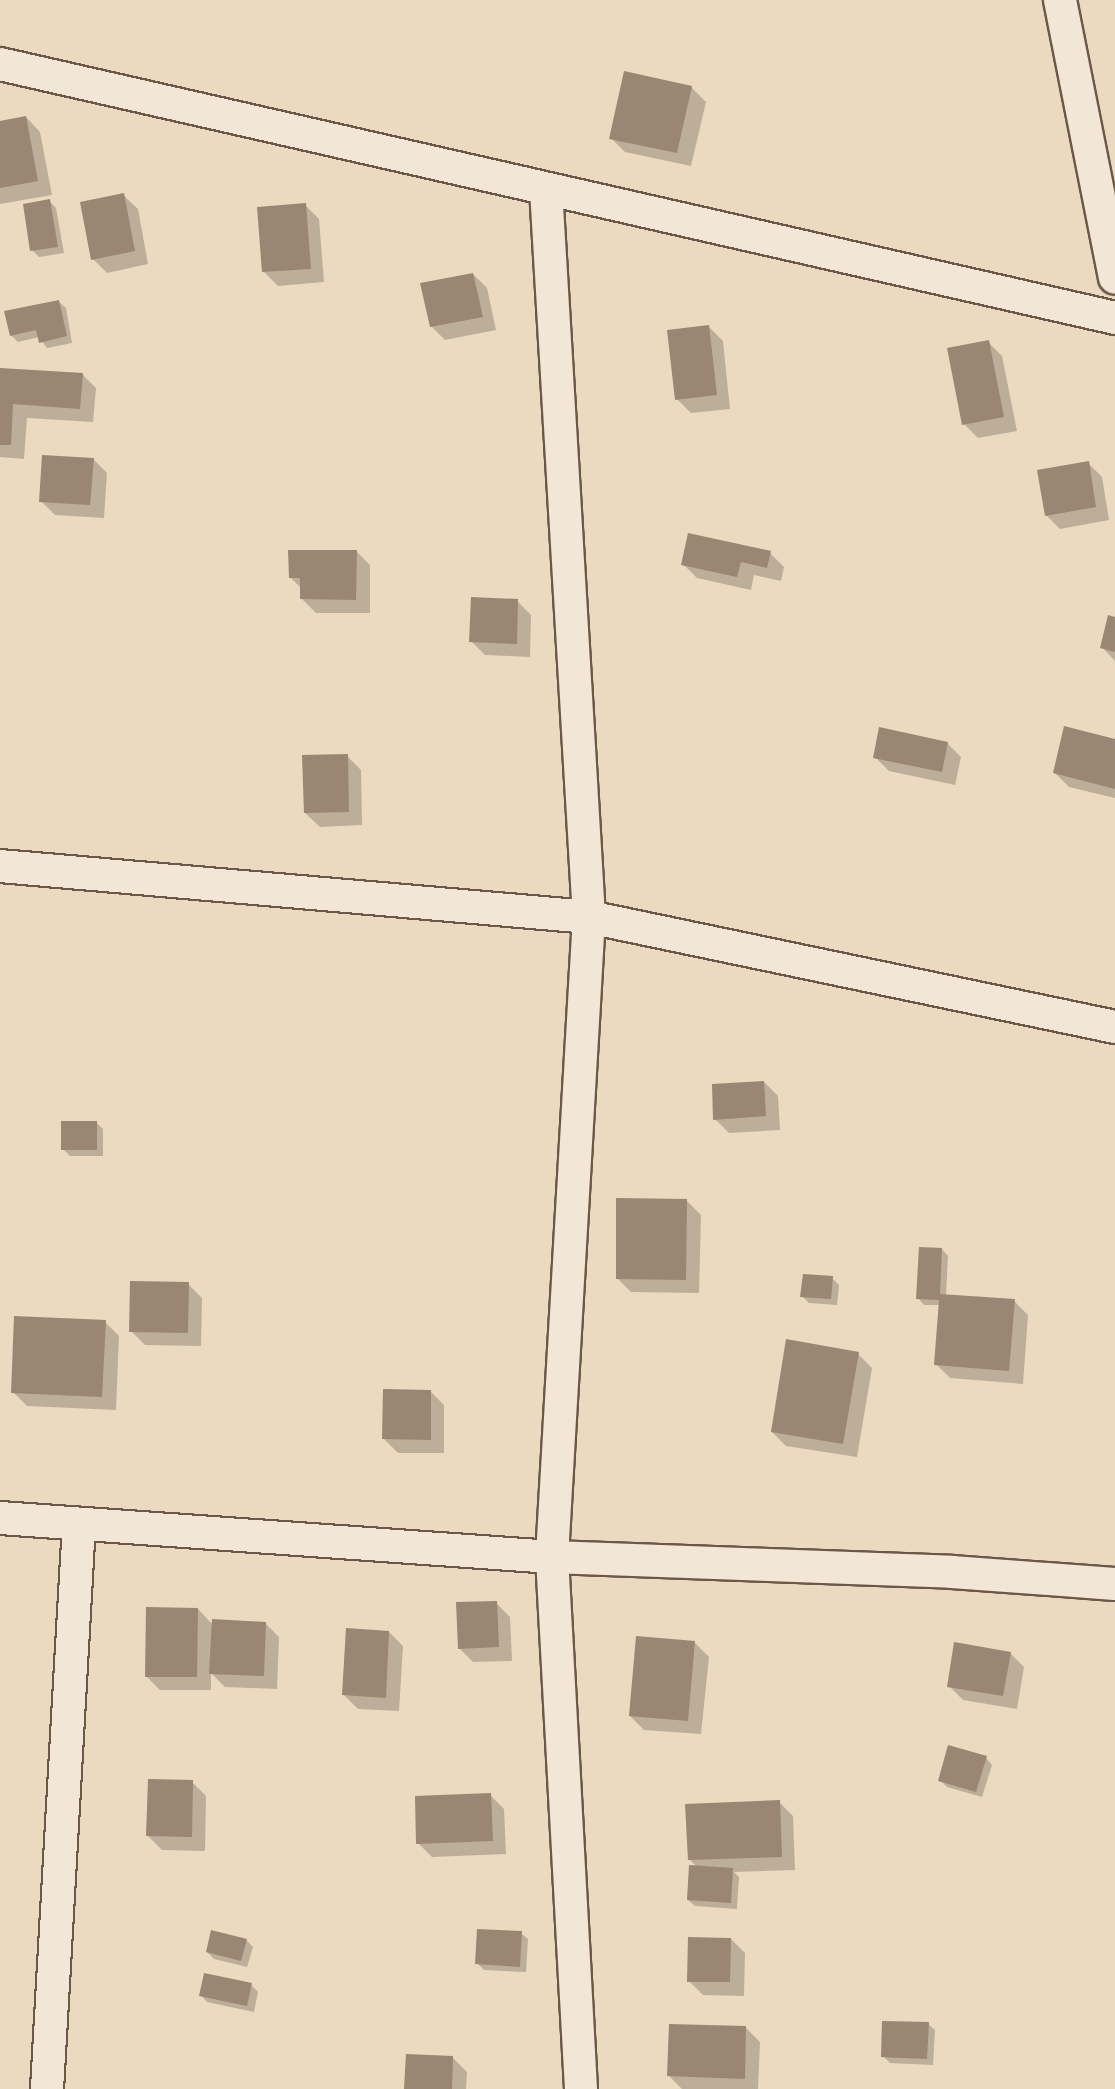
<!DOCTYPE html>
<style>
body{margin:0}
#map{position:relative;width:1115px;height:2089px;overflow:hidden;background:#ebdac0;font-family:"IM FELL English",serif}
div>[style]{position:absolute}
.shadow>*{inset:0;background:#0003}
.building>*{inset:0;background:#9a8673}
.roads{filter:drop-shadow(2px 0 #6d5847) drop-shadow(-2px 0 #6d5847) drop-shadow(0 2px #6d5847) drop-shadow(0 -2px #6d5847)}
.street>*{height:32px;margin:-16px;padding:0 16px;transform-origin:16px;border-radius:16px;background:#f2e7d6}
span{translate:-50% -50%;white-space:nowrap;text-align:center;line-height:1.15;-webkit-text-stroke:6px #f2e7d6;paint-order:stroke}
</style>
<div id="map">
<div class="shadow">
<div style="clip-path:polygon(626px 73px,692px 88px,706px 102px,691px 166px,625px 152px,611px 138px)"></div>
<div style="clip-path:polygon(26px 117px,40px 132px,52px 195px,0 204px,0 122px)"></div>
<div style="clip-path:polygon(123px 195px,138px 209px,148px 264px,107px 273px,93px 259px)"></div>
<div style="clip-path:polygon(49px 201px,56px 208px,64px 253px,39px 257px,32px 250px)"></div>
<div style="clip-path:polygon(305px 205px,319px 219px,324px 282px,278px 286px,264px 272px)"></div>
<div style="clip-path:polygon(473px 274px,487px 288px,496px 330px,445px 340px,431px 326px)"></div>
<div style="clip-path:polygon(59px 302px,66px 308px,72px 343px,47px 348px,39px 337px,18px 342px,11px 335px)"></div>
<div style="clip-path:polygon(709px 327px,723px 341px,730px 409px,691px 413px,677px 399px)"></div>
<div style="clip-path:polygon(988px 342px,1002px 356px,1017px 431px,978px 438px,964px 424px)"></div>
<div style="clip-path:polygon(0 369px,82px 374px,96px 388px,93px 422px,27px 418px,24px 459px,0 457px)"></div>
<div style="clip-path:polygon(93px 459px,107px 473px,104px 518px,55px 515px,41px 501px)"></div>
<div style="clip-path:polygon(1088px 463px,1102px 477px,1109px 520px,1060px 529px,1046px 515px)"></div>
<div style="clip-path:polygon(356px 551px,370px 565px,370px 613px,316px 613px,302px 599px,302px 589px,290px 577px)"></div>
<div style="clip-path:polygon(770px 553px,784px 567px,781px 581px,754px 575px,751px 590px,697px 578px,683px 564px)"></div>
<div style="clip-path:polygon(517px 601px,531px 615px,530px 657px,485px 655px,471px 641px)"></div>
<div style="clip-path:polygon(1115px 619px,1115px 661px,1102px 647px)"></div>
<div style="clip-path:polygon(1115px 741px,1115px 798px,1069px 787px,1055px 773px)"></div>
<div style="clip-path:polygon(947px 743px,961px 757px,955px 785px,889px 771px,875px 757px)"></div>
<div style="clip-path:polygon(347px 756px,361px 770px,362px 825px,320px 827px,305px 813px)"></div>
<div style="clip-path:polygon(764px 1082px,778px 1096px,780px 1130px,729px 1133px,715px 1119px)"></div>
<div style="clip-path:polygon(97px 1123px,103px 1129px,103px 1156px,70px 1156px,63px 1149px)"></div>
<div style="clip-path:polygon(687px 1201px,701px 1215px,699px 1293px,631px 1292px,617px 1278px)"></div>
<div style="clip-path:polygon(942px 1249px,948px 1256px,946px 1296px,1014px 1301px,1028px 1315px,1023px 1384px,950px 1378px,936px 1364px,940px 1305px,924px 1305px,918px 1298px)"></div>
<div style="clip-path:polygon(832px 1278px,839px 1285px,837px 1305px,809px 1303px,802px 1296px)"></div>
<div style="clip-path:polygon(188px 1284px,202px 1298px,201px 1346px,145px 1345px,131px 1331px)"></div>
<div style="clip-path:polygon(105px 1322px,119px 1336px,116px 1410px,27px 1406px,13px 1392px)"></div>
<div style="clip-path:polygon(858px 1354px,872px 1368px,857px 1457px,786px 1446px,772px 1432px)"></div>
<div style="clip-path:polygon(430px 1391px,444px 1405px,444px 1453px,398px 1453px,384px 1439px)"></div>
<div style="clip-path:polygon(496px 1603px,510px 1617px,512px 1661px,473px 1662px,459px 1648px)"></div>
<div style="clip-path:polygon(198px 1609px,213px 1625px,265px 1623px,279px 1637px,277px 1689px,225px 1687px,211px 1673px,211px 1690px,160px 1690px,146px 1676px)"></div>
<div style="clip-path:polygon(389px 1632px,403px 1646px,399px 1711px,358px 1709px,344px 1695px)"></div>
<div style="clip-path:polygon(695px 1643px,709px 1657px,701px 1734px,644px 1730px,630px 1716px)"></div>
<div style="clip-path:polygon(1010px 1653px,1024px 1667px,1017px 1709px,963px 1700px,949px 1686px)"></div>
<div style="clip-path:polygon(986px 1758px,992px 1765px,982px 1797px,947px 1787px,940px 1780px)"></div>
<div style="clip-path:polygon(192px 1782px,206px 1796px,205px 1851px,162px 1850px,148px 1836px)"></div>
<div style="clip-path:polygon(490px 1795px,504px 1809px,506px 1854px,432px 1857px,418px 1843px)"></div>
<div style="clip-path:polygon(779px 1802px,793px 1816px,795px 1870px,734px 1872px,739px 1877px,737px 1909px,695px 1906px,688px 1900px,698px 1868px,689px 1859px)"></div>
<div style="clip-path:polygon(521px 1933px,528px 1939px,526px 1972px,484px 1970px,477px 1963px)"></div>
<div style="clip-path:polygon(731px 1939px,745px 1953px,744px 1996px,703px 1995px,689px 1981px)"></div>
<div style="clip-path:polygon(246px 1940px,253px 1947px,247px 1967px,214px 1959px,207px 1952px)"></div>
<div style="clip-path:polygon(251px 1985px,258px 1992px,254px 2012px,207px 2002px,201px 1995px)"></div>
<div style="clip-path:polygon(928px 2024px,935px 2030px,933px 2065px,890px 2063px,883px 2056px)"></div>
<div style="clip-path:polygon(746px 2028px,760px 2042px,758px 2089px,682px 2089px,669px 2076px)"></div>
<div style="clip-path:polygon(453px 2058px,467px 2072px,466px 2089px,406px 2089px)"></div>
</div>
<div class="building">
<div style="clip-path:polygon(624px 71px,692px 86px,677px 153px,609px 139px)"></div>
<div style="clip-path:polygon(26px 116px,38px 181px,0 188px,0 121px)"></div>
<div style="clip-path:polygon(124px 193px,135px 251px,91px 260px,80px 202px)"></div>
<div style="clip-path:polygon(50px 199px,58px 247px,30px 251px,23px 204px)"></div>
<div style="clip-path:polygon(306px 203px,311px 269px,262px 272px,257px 207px)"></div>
<div style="clip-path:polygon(473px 273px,483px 317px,430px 327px,420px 283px)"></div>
<div style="clip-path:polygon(59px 300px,67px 336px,39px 343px,36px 330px,10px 336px,4px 311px)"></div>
<div style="clip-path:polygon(709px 325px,717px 395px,675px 400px,667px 330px)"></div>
<div style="clip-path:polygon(989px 340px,1004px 417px,962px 425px,947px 348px)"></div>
<div style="clip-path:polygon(0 368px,83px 373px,80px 409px,13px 404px,11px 445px,0 445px)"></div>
<div style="clip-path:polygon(42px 455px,94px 458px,90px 505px,39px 502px)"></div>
<div style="clip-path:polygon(1089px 461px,1096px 507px,1045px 516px,1037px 470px)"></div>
<div style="clip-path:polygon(688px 533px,771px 551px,767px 568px,741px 562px,737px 577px,681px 565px)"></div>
<div style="clip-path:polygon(288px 550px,357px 550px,356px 600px,300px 599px,300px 578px,289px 578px)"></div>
<div style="clip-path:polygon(471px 597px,518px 599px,517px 644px,469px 642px)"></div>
<div style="clip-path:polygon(1108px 615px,1115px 617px,1115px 652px,1100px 648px)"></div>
<div style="clip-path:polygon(1064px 726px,1115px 739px,1115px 789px,1053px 773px)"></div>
<div style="clip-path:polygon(879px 727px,948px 742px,942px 772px,873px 758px)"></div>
<div style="clip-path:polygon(348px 754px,349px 812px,304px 813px,302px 755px)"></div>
<div style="clip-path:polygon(764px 1081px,766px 1116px,713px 1120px,712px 1084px)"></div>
<div style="clip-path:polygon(61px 1121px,97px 1121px,97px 1150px,61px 1150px)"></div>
<div style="clip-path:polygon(616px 1198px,687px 1199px,686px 1280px,616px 1279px)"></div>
<div style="clip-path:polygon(919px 1247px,942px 1248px,940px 1294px,1015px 1299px,1009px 1371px,934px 1365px,939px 1300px,916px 1299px)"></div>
<div style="clip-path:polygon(803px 1274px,833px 1276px,831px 1299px,800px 1297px)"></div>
<div style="clip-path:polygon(130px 1281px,189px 1282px,188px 1333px,129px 1332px)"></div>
<div style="clip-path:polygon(14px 1316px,106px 1320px,102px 1397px,11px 1393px)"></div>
<div style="clip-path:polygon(786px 1339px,859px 1352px,843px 1444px,771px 1432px)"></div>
<div style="clip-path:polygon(383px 1389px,431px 1390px,431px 1440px,382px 1439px)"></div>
<div style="clip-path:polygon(497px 1601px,499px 1647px,458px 1649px,456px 1602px)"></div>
<div style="clip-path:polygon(146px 1607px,198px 1608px,197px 1677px,145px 1677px)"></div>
<div style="clip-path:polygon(212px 1619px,266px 1622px,264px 1676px,209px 1674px)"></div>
<div style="clip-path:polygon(346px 1628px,389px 1631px,386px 1698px,342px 1695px)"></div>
<div style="clip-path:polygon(636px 1636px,695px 1641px,688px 1721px,629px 1716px)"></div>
<div style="clip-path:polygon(954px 1642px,1011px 1652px,1003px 1696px,947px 1687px)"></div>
<div style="clip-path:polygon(948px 1745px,987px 1756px,976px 1792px,938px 1781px)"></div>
<div style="clip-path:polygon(148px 1779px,193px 1780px,192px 1837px,146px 1836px)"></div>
<div style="clip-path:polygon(491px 1793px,493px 1841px,416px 1844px,415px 1796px)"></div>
<div style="clip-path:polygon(780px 1800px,782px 1857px,688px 1860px,685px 1804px)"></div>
<div style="clip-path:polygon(689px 1865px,733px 1868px,731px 1903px,687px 1900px)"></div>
<div style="clip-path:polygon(477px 1929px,522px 1931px,520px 1967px,475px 1964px)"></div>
<div style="clip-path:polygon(211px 1930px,247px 1939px,241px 1961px,206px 1952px)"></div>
<div style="clip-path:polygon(688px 1937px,731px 1938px,730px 1982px,687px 1982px)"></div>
<div style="clip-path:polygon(204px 1973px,252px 1983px,247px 2006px,199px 1996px)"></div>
<div style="clip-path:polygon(882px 2021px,929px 2022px,927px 2059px,881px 2057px)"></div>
<div style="clip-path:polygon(669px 2024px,746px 2026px,745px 2079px,667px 2076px)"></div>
<div style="clip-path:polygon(406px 2054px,453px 2056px,452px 2089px,404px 2089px)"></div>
</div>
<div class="roads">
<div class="street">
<div style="left:1060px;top:0;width:283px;rotate:78.8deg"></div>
<div style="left:0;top:64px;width:1144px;rotate:12.83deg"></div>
<div style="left:546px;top:189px;width:729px;rotate:86.62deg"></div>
<div style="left:589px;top:917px;width:641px;rotate:93.31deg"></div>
<div style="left:552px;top:1557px;width:533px;rotate:86.88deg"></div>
<div style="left:0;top:866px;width:591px;rotate:4.95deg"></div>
<div style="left:589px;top:917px;width:537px;rotate:11.81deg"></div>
<div style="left:0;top:1518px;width:553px;rotate:4.04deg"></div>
<div style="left:552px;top:1557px;width:400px;rotate:2.1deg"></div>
<div style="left:952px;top:1572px;width:163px;rotate:4.2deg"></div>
<div style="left:47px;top:2089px;width:566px;rotate:-86.76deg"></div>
</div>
</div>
</div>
